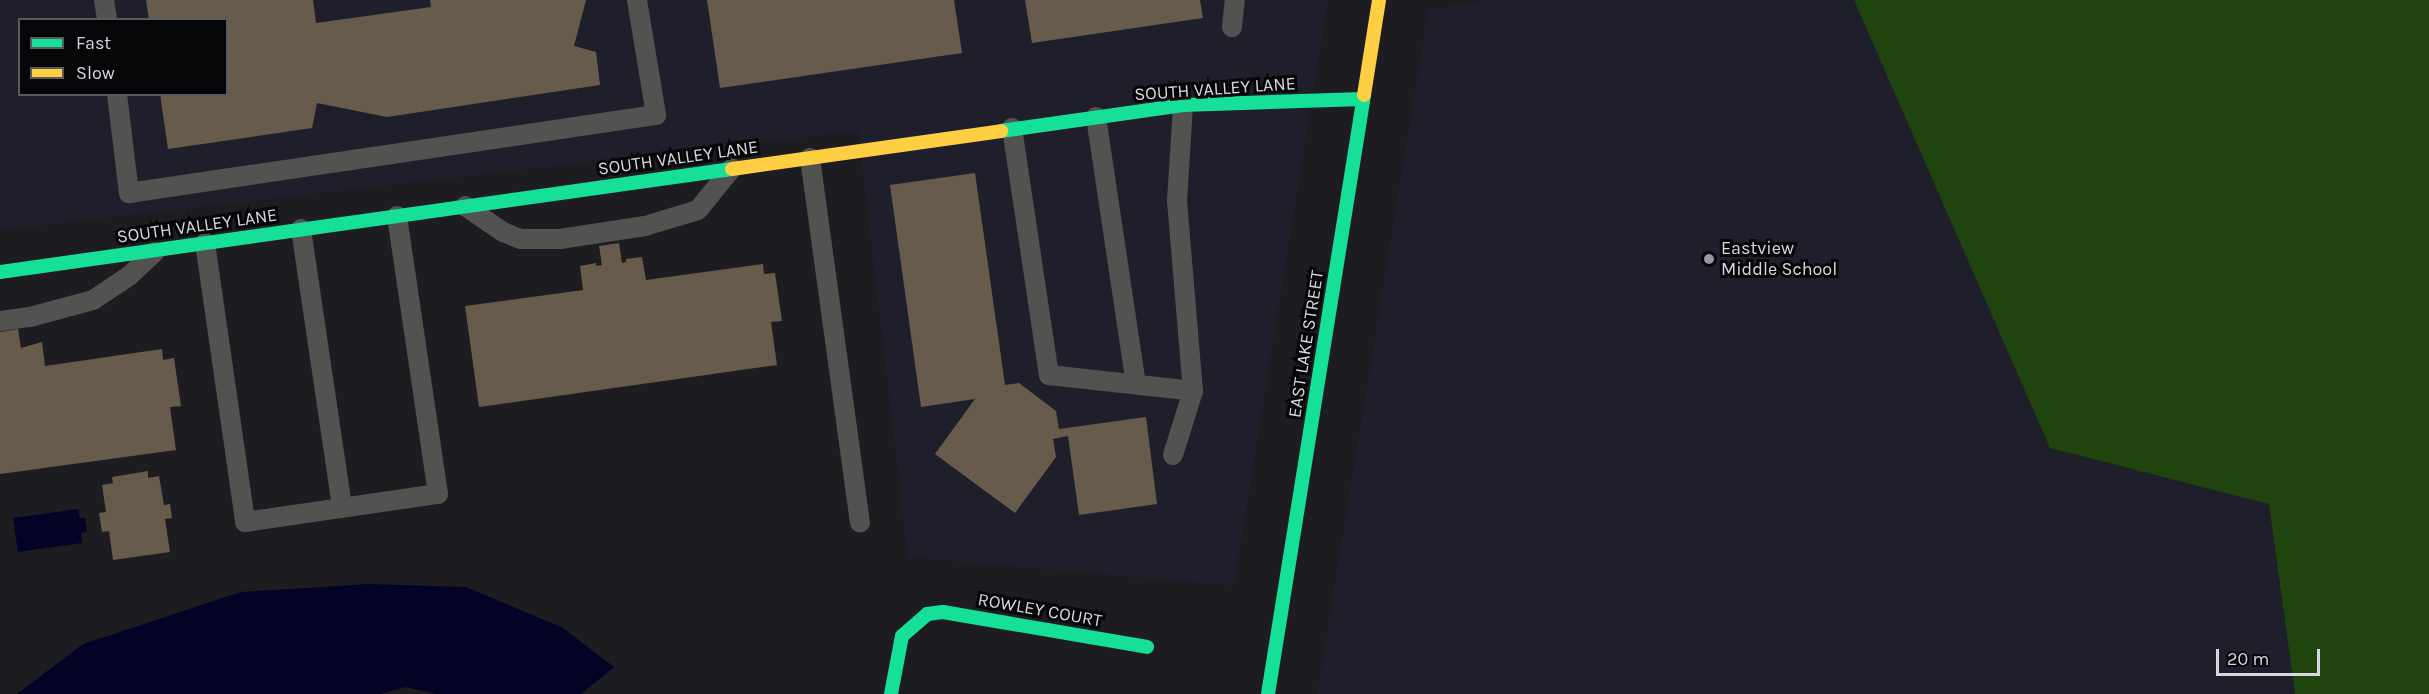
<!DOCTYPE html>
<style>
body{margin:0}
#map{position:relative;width:2429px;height:694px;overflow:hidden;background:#1c1c21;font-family:Karla,sans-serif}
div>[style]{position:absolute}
.built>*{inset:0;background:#1f1f2c}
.green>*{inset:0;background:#20440e}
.water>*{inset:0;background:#030326}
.building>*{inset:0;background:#675c4c}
.lane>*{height:20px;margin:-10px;padding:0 10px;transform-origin:10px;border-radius:10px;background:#525251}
.fast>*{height:14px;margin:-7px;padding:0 7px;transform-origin:7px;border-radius:7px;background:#16e098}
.slow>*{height:14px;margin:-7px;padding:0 7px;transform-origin:7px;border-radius:7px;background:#ffcf43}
.dots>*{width:16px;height:16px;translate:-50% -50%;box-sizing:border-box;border:3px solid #060609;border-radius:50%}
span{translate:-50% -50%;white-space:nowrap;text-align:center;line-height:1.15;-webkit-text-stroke:6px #060609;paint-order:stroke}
.street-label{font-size:18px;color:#d7d8de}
.poi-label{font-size:18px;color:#d7d8de}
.left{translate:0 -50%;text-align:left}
.legend{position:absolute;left:18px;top:18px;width:210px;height:78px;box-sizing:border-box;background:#060609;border:2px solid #5a5a5e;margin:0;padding:8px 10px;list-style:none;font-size:18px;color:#d7d8de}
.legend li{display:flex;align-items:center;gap:12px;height:30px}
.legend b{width:30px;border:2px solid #5a5a5e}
.scale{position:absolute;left:2216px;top:649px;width:104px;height:27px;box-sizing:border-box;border:3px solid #d7d8de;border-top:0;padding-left:8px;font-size:18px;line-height:21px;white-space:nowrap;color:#d7d8de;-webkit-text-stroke:4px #060609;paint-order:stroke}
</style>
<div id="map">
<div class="built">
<div style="clip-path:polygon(evenodd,0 0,1328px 0,1234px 586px,908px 557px,858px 131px,0 230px,0 0,20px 20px,226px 20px,226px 94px,20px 94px,20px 20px)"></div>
<div style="clip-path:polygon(1487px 0,1854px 0,2050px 448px,2269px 504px,2295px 694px,1317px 694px,1428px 10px)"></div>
</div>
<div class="green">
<div style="clip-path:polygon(1854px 0,2429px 0,2429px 694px,2295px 694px,2269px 504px,2050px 448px)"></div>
</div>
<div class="water">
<div style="clip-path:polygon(78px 509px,80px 518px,85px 518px,87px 532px,81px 533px,82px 543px,18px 552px,13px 518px)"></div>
<div style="clip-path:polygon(368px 584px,466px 587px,563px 628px,614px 667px,581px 694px,437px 694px,405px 687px,381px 694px,17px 694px,83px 644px,241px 592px)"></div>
</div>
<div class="building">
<div style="clip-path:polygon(146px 0,313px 0,316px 23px,431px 7px,430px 0,586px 0,574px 46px,596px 52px,600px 85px,387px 117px,317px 103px,312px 128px,168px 149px,160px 94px,226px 94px,226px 20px,149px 20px)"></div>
<div style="clip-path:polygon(707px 0,954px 0,962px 53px,720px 88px)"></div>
<div style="clip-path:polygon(1025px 0,1200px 0,1203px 18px,1032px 43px)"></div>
<div style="clip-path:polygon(975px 173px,1005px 385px,1019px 383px,1056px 411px,1059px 429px,1146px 417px,1157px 504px,1079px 515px,1068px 436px,1053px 439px,1056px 457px,1015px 513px,935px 454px,975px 399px,921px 407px,890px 185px)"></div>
<div style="clip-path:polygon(619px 243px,622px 263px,626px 262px,626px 259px,642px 257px,646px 280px,763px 264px,764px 274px,775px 273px,782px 321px,771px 322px,777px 365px,479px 407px,465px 306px,583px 290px,580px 266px,596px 263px,596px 266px,602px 265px,599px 246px)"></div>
<div style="clip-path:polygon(18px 329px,21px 348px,42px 342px,45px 366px,162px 349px,163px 360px,174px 358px,181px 406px,170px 407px,176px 450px,0 474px,0 332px)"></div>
<div style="clip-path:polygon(148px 471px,148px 478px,159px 476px,164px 505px,170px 504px,172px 518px,165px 519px,170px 552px,113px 560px,109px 531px,102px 532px,99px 513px,106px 512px,102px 485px,113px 483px,112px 477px)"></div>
</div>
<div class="lane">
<div style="left:104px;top:0;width:20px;rotate:81deg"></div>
<div style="left:1232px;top:27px;width:27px;rotate:-84deg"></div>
<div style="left:117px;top:94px;width:100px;rotate:83.1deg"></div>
<div style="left:129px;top:193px;width:533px;rotate:-8.42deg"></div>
<div style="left:656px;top:115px;width:117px;rotate:-99.4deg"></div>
<div style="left:1183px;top:105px;width:96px;rotate:93.6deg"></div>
<div style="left:1177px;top:201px;width:191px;rotate:85.2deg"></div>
<div style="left:1096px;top:117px;width:270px;rotate:81.5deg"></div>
<div style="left:1012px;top:128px;width:250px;rotate:81.5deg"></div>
<div style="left:1049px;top:375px;width:145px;rotate:6.3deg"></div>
<div style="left:1193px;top:391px;width:67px;rotate:107.4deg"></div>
<div style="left:810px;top:158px;width:368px;rotate:82.2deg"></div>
<div style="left:465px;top:206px;width:46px;rotate:34.4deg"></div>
<div style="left:503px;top:232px;width:18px;rotate:22deg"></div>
<div style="left:520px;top:239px;width:40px"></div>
<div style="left:560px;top:239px;width:86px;rotate:-8.7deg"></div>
<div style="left:645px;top:226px;width:55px;rotate:-16.8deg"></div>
<div style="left:698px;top:210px;width:54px;rotate:-51deg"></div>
<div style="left:301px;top:229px;width:282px;rotate:81.6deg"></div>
<div style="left:205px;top:243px;width:282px;rotate:81.8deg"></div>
<div style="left:245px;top:522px;width:195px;rotate:-8.3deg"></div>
<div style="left:438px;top:494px;width:281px;rotate:-98.4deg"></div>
<div style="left:0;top:321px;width:30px;rotate:-8deg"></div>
<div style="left:30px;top:317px;width:65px;rotate:-15.1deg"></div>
<div style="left:93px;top:300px;width:43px;rotate:-33.7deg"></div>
<div style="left:129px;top:276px;width:35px;rotate:-43deg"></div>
</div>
<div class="fast">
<div style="left:1001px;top:131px;width:184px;rotate:-8.1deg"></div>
<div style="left:1183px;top:105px;width:180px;rotate:-1.9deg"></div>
<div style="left:0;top:272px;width:739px;rotate:-8.01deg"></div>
<div style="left:891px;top:694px;width:59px;rotate:-79.3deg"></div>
<div style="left:902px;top:636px;width:33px;rotate:-41deg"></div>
<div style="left:927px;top:614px;width:16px;rotate:-7deg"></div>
<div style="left:943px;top:612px;width:207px;rotate:9.7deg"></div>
<div style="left:1268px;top:694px;width:607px;rotate:-80.89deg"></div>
</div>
<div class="slow">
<div style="left:1364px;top:95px;width:96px;rotate:-81deg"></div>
<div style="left:732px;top:169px;width:272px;rotate:-8deg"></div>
</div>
<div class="dots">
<div style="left:1709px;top:259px;background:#96969c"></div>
</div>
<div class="street-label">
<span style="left:1215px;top:89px;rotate:-4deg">SOUTH VALLEY LANE</span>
<span style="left:678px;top:158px;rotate:-8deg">SOUTH VALLEY LANE</span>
<span style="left:197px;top:226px;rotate:-8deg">SOUTH VALLEY LANE</span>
<span style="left:1306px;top:344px;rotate:-81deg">EAST LAKE STREET</span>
<span style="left:1040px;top:610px;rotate:10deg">ROWLEY COURT</span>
</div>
<div class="poi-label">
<span class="left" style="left:1721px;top:259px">Eastview<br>Middle School</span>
</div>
<ul class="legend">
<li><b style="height:8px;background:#16e098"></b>Fast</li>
<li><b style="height:8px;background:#ffcf43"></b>Slow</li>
</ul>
<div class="scale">20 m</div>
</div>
